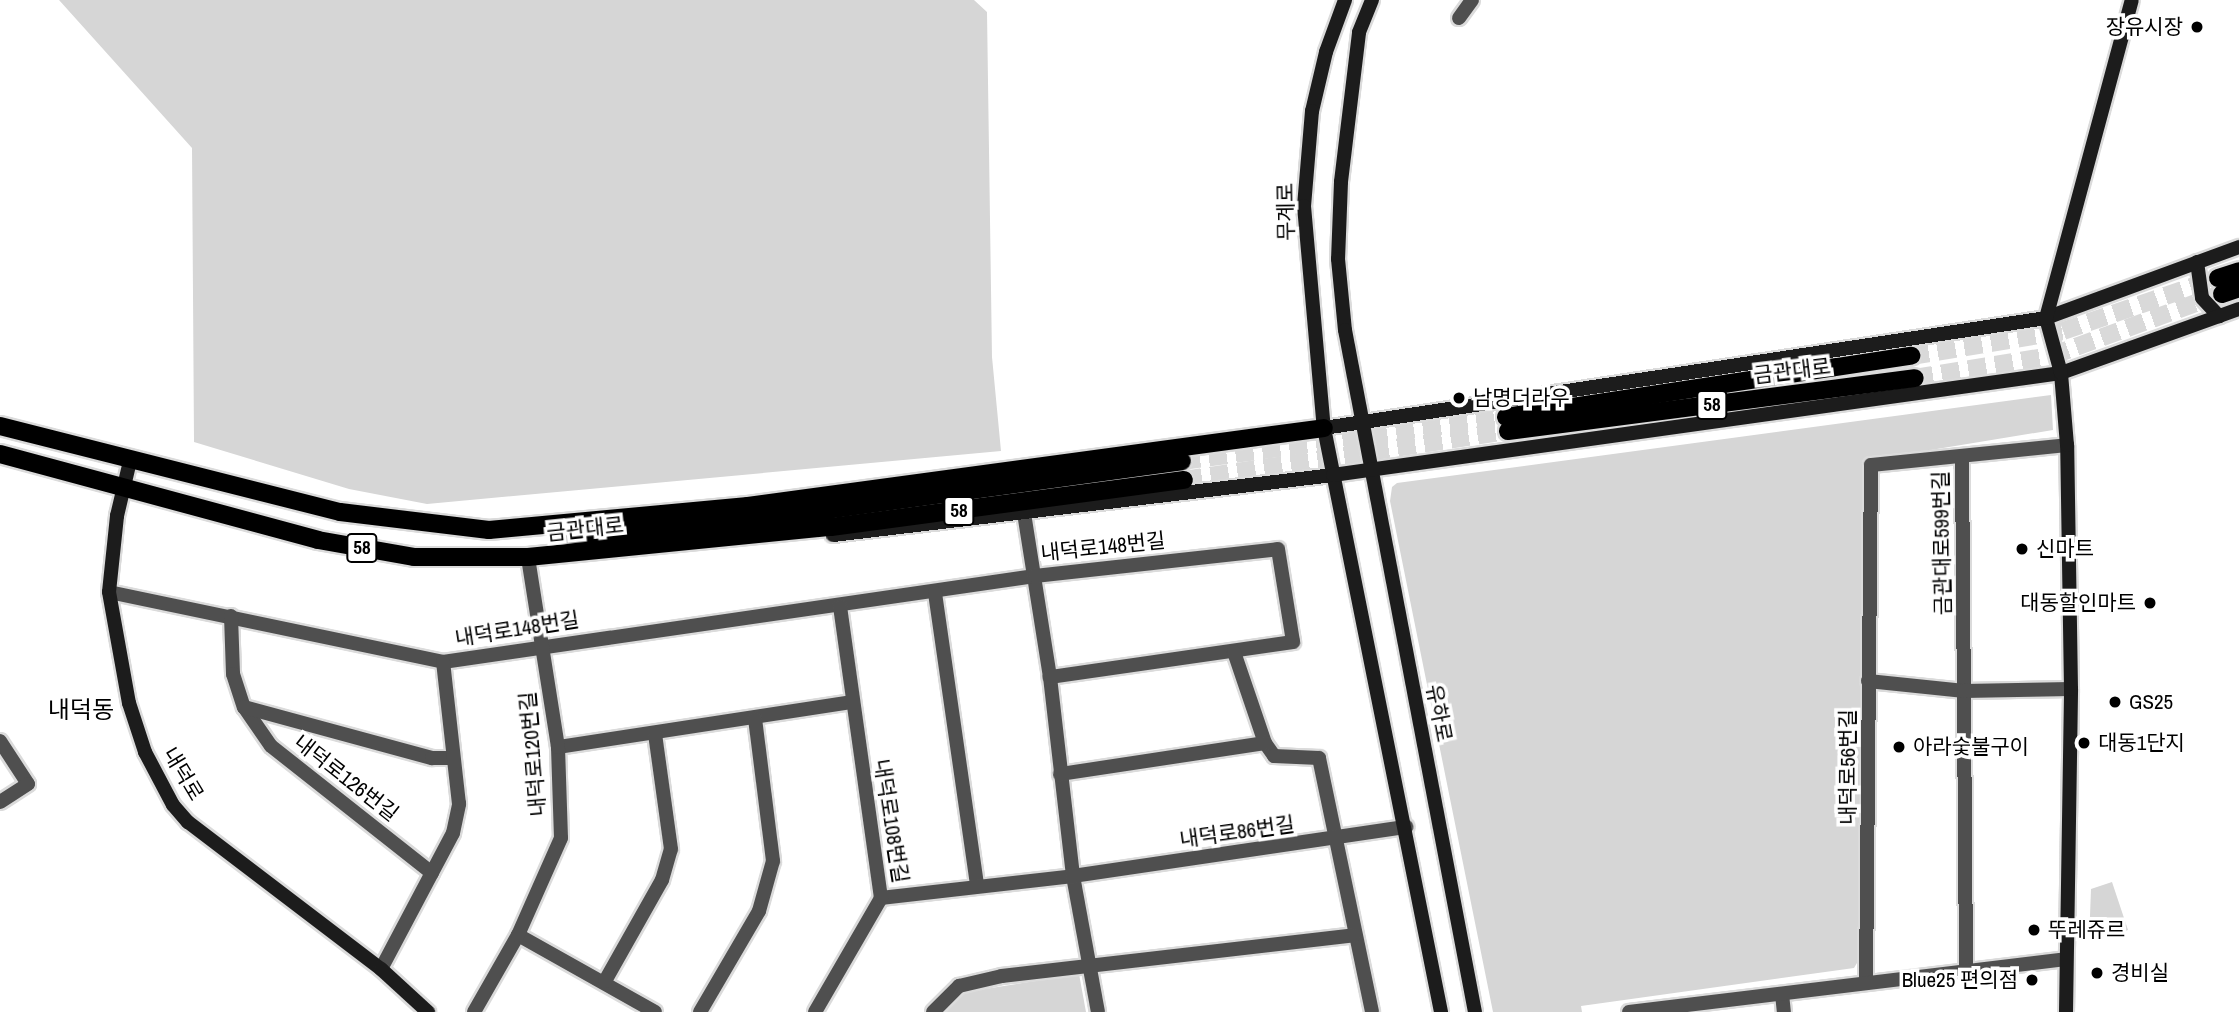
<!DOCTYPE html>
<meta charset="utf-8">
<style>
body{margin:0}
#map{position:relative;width:2239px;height:1012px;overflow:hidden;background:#fff;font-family:"Archivo Narrow","Noto Sans KR",sans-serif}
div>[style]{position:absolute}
.green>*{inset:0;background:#d6d6d6}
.primary-tunnel>*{height:18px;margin-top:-9px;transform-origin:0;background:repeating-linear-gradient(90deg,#d9d9d9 0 18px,transparent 0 27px)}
.roads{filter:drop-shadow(2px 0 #dbdbdb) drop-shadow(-2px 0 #dbdbdb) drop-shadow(0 2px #dbdbdb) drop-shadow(0 -2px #dbdbdb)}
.street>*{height:14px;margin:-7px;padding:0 7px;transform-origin:7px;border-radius:7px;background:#4f4f4f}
.secondary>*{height:14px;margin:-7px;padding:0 7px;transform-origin:7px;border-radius:7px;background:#1c1c1c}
.primary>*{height:18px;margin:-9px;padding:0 9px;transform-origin:9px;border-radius:9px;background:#000}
.dots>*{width:19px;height:19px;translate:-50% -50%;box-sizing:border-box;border:4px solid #fff;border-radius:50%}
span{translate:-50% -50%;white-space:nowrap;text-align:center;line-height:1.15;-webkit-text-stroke:7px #fff;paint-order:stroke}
.shield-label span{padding:2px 5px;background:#fff;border:2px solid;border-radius:5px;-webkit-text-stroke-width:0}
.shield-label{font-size:19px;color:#000;font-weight:700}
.poi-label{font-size:21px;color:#000}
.right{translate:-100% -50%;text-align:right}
.left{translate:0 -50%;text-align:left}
.street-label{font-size:21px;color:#000}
.quarter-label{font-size:24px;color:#000}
</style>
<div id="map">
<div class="green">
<div style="clip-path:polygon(59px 0,974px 0,987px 12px,992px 357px,1001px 451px,427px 504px,349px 489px,194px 442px,192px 148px)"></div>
<div style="clip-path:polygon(2051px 395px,2053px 430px,1864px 461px,1860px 958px,1854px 968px,1581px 1006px,1582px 1012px,1493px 1012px,1390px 501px,1392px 487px,1397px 483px)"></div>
<div style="clip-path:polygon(2112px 882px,2128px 930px,2089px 942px,2091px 889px)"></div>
<div style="clip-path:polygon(1079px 974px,1086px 1012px,945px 1012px,966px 992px)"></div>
</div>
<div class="primary-tunnel">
<div style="left:1911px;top:356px;width:154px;rotate:-9.3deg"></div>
<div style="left:2063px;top:331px;width:164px;rotate:-18.9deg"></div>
<div style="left:1915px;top:378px;width:138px;rotate:-9.2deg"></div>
<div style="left:2051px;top:356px;width:178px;rotate:-20.1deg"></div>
<div style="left:1182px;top:461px;width:327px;rotate:-7.7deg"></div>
<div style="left:1184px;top:480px;width:328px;rotate:-8.6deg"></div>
</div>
<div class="roads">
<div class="street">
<div style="left:1459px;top:18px;width:22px;rotate:-54deg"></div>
<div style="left:1962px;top:457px;width:514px;rotate:89.55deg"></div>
<div style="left:1024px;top:513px;width:166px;rotate:81deg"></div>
<div style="left:1050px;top:677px;width:200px;rotate:83.4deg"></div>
<div style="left:1073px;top:876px;width:138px;rotate:79.6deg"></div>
<div style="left:109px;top:592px;width:341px;rotate:11.8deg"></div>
<div style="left:443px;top:662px;width:598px;rotate:-8.27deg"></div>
<div style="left:1035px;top:576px;width:244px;rotate:-6.3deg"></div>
<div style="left:1278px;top:549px;width:94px;rotate:80.8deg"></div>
<div style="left:1293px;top:642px;width:246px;rotate:171.8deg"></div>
<div style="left:935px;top:593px;width:295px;rotate:81.8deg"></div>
<div style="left:231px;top:616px;width:58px;rotate:88deg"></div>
<div style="left:233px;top:674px;width:35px;rotate:72deg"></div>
<div style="left:244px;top:707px;width:47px;rotate:55.3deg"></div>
<div style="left:271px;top:746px;width:205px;rotate:38.3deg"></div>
<div style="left:1234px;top:652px;width:96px;rotate:71.2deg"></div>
<div style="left:1265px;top:743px;width:16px;rotate:55deg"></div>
<div style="left:1274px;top:756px;width:45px;rotate:2.5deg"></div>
<div style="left:1319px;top:758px;width:259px;rotate:78.2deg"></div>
<div style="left:1868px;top:681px;width:97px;rotate:5.9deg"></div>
<div style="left:1964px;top:691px;width:107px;rotate:-1.1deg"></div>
<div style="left:244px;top:707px;width:195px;rotate:15.2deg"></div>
<div style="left:432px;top:758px;width:18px"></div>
<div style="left:0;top:741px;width:51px;rotate:56.9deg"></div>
<div style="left:28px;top:784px;width:33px;rotate:147deg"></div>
<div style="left:558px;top:747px;width:296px;rotate:-8.7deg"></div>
<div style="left:1060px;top:774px;width:207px;rotate:-8.6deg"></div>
<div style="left:881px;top:898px;width:193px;rotate:-6.5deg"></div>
<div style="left:1073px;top:876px;width:337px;rotate:-8.4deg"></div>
<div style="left:518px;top:935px;width:157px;rotate:29.3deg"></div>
<div style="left:381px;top:969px;width:154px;rotate:-62.1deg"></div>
<div style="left:453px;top:833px;width:30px;rotate:-78deg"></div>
<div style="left:459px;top:804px;width:143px;rotate:-96.4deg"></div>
<div style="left:605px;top:981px;width:116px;rotate:-60.6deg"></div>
<div style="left:662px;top:880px;width:32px;rotate:-74deg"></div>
<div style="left:671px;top:849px;width:116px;rotate:-97.9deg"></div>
<div style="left:1866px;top:983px;width:518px;rotate:-89.45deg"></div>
<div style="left:1871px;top:465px;width:197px;rotate:-5.8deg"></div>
<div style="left:1782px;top:994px;width:18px;rotate:84deg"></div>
<div style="left:474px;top:1012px;width:89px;rotate:-60.3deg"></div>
<div style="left:518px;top:935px;width:106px;rotate:-66.1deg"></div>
<div style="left:561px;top:838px;width:91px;rotate:-91.9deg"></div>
<div style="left:558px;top:747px;width:192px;rotate:-99deg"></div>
<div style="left:700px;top:1012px;width:117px;rotate:-59.7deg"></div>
<div style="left:759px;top:911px;width:52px;rotate:-74.4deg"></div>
<div style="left:773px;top:861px;width:143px;rotate:-97.2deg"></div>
<div style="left:815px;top:1012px;width:132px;rotate:-59.9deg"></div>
<div style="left:881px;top:898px;width:294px;rotate:-98deg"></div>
<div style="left:933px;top:1012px;width:37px;rotate:-45deg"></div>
<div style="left:959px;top:986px;width:44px;rotate:-13.1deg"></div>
<div style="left:1002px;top:976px;width:354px;rotate:-6.6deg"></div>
<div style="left:1629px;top:1012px;width:440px;rotate:-6.9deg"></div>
</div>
<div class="secondary">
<div style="left:1345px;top:0;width:55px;rotate:110.1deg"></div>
<div style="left:1326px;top:52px;width:61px;rotate:103.3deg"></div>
<div style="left:1312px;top:111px;width:95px;rotate:94.8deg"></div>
<div style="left:1304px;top:206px;width:223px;rotate:84.9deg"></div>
<div style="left:1324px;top:428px;width:596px;rotate:78.67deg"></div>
<div style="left:1372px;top:0;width:35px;rotate:112deg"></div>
<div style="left:1359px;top:33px;width:150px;rotate:96.9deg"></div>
<div style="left:1341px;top:182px;width:77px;rotate:92.2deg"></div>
<div style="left:1338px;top:259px;width:71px;rotate:84.4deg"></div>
<div style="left:1345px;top:330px;width:694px;rotate:79.21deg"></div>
<div style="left:2197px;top:262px;width:36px;rotate:82deg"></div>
<div style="left:2202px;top:298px;width:25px;rotate:47deg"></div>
<div style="left:1324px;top:428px;width:730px;rotate:-8.66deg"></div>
<div style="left:2046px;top:318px;width:206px;rotate:-20.2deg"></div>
<div style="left:130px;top:461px;width:57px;rotate:103.3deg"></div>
<div style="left:117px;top:516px;width:76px;rotate:96deg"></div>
<div style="left:109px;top:592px;width:113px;rotate:79.8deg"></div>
<div style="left:129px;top:703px;width:52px;rotate:71.9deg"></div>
<div style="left:145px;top:752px;width:60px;rotate:62.2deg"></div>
<div style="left:173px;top:805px;width:23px;rotate:49deg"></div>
<div style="left:188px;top:822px;width:243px;rotate:37.3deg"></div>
<div style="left:381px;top:969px;width:64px;rotate:42.5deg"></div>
<div style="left:833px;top:535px;width:504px;rotate:-6.84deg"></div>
<div style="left:1333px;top:475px;width:735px;rotate:-7.98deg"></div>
<div style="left:2061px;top:373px;width:189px;rotate:-19.8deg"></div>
<div style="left:2066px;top:1012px;width:323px;rotate:-89.1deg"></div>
<div style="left:2071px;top:689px;width:244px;rotate:-90.9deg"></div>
<div style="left:2067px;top:445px;width:72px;rotate:-94.8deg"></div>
<div style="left:2061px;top:373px;width:57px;rotate:-105.3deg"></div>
<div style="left:2046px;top:318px;width:329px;rotate:-74.9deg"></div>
</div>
<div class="primary">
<div style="left:2218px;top:278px;width:22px;rotate:-18deg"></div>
<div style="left:2222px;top:294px;width:18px;rotate:-19deg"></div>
<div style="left:1506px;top:417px;width:410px;rotate:-8.6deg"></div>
<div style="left:0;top:426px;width:351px;rotate:14.2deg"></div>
<div style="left:340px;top:512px;width:150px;rotate:6.9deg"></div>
<div style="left:489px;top:530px;width:260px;rotate:-5.3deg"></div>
<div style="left:748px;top:506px;width:581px;rotate:-7.71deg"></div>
<div style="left:1508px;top:431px;width:410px;rotate:-7.4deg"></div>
<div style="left:0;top:454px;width:329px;rotate:15.1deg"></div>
<div style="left:318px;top:540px;width:97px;rotate:10deg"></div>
<div style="left:414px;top:557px;width:114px"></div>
<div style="left:528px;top:557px;width:304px;rotate:-5.7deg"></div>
<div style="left:831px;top:527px;width:356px;rotate:-7.6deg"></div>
<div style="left:561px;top:534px;width:43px;rotate:4deg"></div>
<div style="left:604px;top:537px;width:135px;rotate:-6.4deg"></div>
<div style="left:738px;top:522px;width:448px;rotate:-7.8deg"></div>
</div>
</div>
<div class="dots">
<div style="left:2197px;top:27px;background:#000"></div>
<div style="left:1459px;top:398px;background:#000"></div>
<div style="left:2022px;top:549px;background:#000"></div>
<div style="left:2150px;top:603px;background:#000"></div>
<div style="left:2115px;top:702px;background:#000"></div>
<div style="left:2084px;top:743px;background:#000"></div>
<div style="left:1899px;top:747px;background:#000"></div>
<div style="left:2034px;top:930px;background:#000"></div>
<div style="left:2097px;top:973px;background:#000"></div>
<div style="left:2032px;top:980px;background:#000"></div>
</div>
<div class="shield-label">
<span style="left:1712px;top:405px">58</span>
<span style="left:959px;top:511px">58</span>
<span style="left:362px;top:548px">58</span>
</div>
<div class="poi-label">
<span class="right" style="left:2183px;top:27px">장유시장</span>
<span class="left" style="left:1473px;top:398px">남명더라우</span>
<span class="left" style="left:2036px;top:549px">신마트</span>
<span class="right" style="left:2136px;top:603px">대동할인마트</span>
<span class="left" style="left:2129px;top:702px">GS25</span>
<span class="left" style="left:2098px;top:743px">대동1단지</span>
<span class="left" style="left:1913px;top:747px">아라숯불구이</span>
<span class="left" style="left:2048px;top:930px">뚜레쥬르</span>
<span class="left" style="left:2111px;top:973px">경비실</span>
<span class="right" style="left:2018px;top:980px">Blue25 편의점</span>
</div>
<div class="street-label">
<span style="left:1286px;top:212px;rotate:-91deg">무계로</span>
<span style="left:1792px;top:371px;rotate:-7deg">금관대로</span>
<span style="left:585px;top:529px;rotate:-6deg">금관대로</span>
<span style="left:1942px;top:543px;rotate:-91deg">금관대로599번길</span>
<span style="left:1103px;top:547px;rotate:-6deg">내덕로148번길</span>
<span style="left:517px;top:629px;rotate:-9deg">내덕로148번길</span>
<span style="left:1439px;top:713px;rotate:79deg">유하로</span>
<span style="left:533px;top:754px;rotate:-95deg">내덕로120번길</span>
<span style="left:1848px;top:767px;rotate:-90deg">내덕로56번길</span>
<span style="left:183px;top:774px;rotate:59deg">내덕로</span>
<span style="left:346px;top:778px;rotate:38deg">내덕로126번길</span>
<span style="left:891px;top:821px;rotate:81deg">내덕로108번길</span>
<span style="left:1237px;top:832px;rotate:-8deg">내덕로86번길</span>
</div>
<div class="quarter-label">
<span style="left:81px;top:710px">내덕동</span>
</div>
</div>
